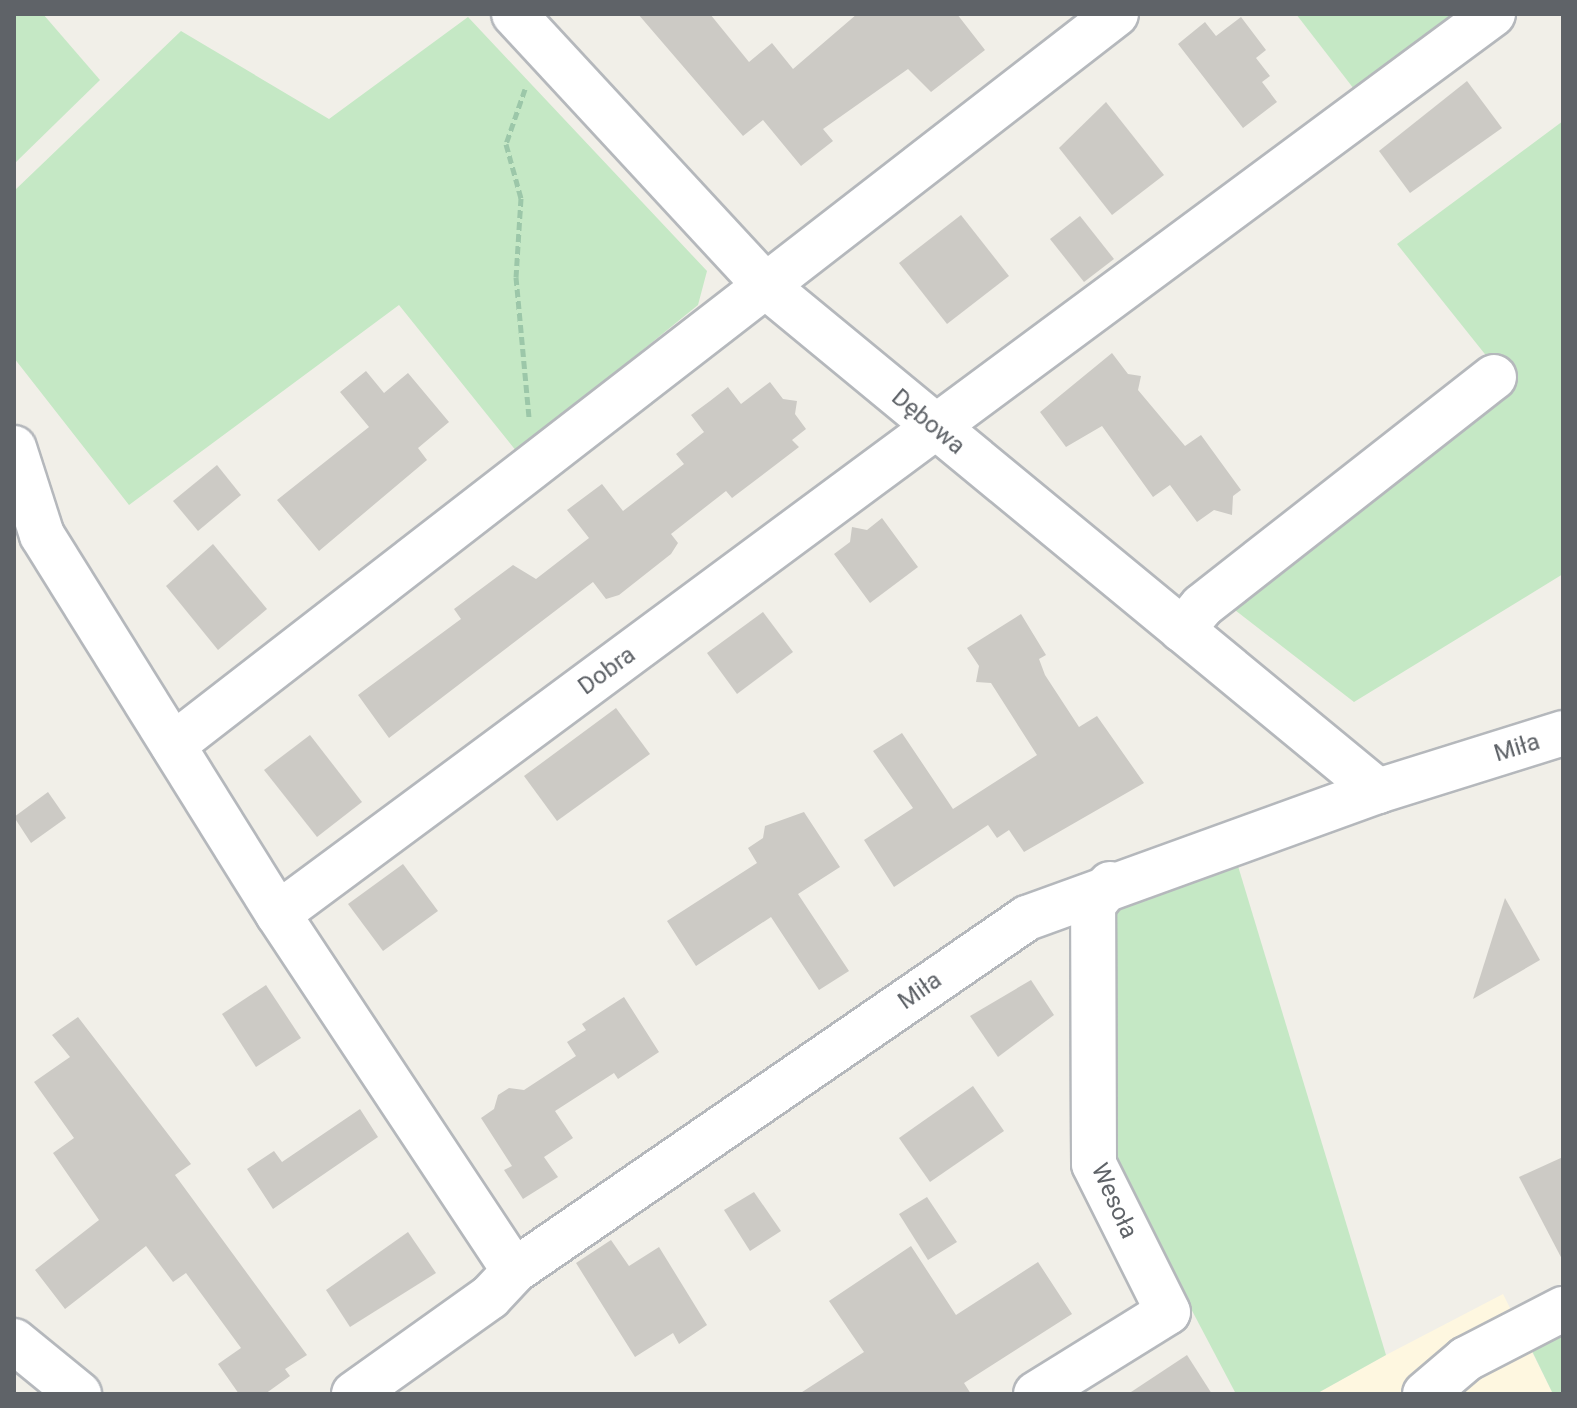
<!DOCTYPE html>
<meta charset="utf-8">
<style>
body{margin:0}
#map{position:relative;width:1577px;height:1408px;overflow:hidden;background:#f1efe8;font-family:Roboto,sans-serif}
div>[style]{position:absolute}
.commercial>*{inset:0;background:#fef7e0}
.green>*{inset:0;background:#c5e8c5}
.building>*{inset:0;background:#cccac5}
.path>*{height:5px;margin-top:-2.5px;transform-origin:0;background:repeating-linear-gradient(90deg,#9cc7a9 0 8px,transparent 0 12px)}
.roads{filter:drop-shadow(2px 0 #b5b8bc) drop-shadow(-2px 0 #b5b8bc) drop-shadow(0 2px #b5b8bc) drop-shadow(0 -2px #b5b8bc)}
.minor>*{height:44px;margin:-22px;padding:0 22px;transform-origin:22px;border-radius:22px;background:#fff}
span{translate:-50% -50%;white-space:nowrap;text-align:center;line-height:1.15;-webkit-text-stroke:6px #fff;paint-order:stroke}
.street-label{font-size:24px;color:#5f6368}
.frame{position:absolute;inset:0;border:16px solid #5f6368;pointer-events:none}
</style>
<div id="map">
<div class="commercial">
<div style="clip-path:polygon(1503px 1294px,1553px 1394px,1316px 1394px,1386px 1355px)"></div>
</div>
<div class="green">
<div style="clip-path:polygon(14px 14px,43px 14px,100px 80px,14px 164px)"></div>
<div style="clip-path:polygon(1296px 14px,1481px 14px,1364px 102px)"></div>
<div style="clip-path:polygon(468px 17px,707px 271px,698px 305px,517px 452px,399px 305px,129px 505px,14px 358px,14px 191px,181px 31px,329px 119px)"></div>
<div style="clip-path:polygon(1563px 121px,1563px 574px,1354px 702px,1222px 600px,1504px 378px,1397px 244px)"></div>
<div style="clip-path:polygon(1238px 866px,1386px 1355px,1316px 1394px,1236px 1394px,1112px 1159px,1072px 926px)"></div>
<div style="clip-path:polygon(1563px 1334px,1563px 1394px,1553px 1394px,1532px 1351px)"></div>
</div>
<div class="building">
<div style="clip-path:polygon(638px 14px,710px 14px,749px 62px,772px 43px,793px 69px,857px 14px,957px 14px,985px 50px,931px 92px,908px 69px,823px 129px,833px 141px,801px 166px,763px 120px,743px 136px)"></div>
<div style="clip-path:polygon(1241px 17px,1266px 50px,1256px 58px,1270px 76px,1262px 82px,1277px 102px,1243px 128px,1178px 44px,1205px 22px,1216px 36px)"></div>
<div style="clip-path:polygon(1467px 81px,1502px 128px,1410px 193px,1379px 151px)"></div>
<div style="clip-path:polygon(1106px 102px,1164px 175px,1112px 215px,1059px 148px)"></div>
<div style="clip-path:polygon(961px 215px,1009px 276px,947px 324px,899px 263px)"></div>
<div style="clip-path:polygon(1080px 216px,1114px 259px,1084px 282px,1050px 239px)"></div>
<div style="clip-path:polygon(1112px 353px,1128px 374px,1141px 376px,1138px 390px,1185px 446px,1201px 435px,1241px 490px,1233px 496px,1232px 515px,1214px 510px,1197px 522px,1170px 485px,1153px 497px,1102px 426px,1066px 447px,1040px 412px)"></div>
<div style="clip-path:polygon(366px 371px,384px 393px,408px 373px,449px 422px,418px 448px,427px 460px,319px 551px,277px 500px,369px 427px,340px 392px)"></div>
<div style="clip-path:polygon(770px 382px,783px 399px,797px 401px,795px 414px,806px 429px,792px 440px,799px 447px,732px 498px,726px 491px,671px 534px,678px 543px,671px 554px,619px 595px,606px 599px,593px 582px,389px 738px,358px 695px,461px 619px,454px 609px,513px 565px,536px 579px,589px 538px,567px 510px,602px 484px,623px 511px,684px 464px,676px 454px,704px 432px,691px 415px,710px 401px,728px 387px,741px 404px)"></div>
<div style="clip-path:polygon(217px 465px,241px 495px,198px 531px,173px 501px)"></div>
<div style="clip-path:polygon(882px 518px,918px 567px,870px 603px,834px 554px,850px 542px,852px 527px,867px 530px)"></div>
<div style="clip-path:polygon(213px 544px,267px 609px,218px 650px,166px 586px)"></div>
<div style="clip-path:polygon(763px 612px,793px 652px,737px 694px,707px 653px)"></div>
<div style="clip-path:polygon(1021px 614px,1046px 655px,1039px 659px,1045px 675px,1079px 727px,1097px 716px,1144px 783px,1024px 852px,1009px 830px,997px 838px,988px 825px,894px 887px,864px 840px,913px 808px,873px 751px,902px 733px,953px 809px,1037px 755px,991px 683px,976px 682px,979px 666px,967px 648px)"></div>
<div style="clip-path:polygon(616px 708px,650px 754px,557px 821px,524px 776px)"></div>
<div style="clip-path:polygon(310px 735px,362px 802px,317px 837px,264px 770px)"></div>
<div style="clip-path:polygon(48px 792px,66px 818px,31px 843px,14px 817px)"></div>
<div style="clip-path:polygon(804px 812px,840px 867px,798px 894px,849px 971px,819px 990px,771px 917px,696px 966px,667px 921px,757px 863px,748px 848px,763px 838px,765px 826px)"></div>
<div style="clip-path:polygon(403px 864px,438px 911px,383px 951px,348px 904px)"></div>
<div style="clip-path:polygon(1505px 898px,1540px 960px,1473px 999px)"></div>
<div style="clip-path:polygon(1031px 980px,1054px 1015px,998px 1057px,970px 1016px)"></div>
<div style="clip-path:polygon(266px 985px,301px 1038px,256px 1067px,222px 1014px)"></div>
<div style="clip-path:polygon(624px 997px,659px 1052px,618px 1079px,614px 1073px,555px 1111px,573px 1138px,544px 1157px,558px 1177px,523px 1199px,504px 1170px,512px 1166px,481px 1118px,494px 1109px,498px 1095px,509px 1088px,524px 1090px,576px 1056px,567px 1042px,586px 1030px,582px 1024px)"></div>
<div style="clip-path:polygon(78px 1017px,191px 1164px,175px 1175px,307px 1355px,285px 1369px,290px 1376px,265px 1394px,239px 1394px,218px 1364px,241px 1348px,186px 1273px,173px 1282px,146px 1246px,65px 1309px,35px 1270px,99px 1220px,53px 1153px,74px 1138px,34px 1082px,70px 1057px,52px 1035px)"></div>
<div style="clip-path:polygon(973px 1086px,1004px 1131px,930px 1182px,899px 1138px)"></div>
<div style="clip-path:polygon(360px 1109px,378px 1137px,273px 1209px,247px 1169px,274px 1151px,282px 1162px)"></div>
<div style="clip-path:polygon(1563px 1157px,1563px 1261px,1519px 1177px)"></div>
<div style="clip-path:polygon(754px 1192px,781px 1231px,750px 1251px,724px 1210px)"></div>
<div style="clip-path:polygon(927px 1197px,957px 1242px,928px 1260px,899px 1214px)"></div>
<div style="clip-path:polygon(408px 1232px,436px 1273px,350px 1327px,326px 1290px)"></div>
<div style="clip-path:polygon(611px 1240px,629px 1266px,659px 1247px,707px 1325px,679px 1344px,673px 1333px,635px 1357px,576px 1263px)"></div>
<div style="clip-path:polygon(911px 1246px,956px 1315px,1038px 1262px,1072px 1314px,964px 1383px,971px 1394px,799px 1394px,864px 1352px,829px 1301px)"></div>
<div style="clip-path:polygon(1187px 1355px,1212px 1394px,1128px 1394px)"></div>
</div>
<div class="path">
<div style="left:525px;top:89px;width:58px;rotate:109.1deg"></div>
<div style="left:506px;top:144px;width:56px;rotate:74.5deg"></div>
<div style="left:521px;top:198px;width:79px;rotate:93.6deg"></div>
<div style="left:516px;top:277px;width:141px;rotate:84.7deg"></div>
</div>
<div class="roads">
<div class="minor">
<div style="left:514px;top:14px;width:372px;rotate:47.2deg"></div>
<div style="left:767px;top:287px;width:792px;rotate:39.52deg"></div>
<div style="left:14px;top:448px;width:91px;rotate:72.2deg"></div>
<div style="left:42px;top:535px;width:446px;rotate:58.1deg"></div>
<div style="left:278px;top:914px;width:428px;rotate:56.5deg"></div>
<div style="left:1182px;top:630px;width:31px;rotate:-50deg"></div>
<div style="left:1202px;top:606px;width:371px;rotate:-38.1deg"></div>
<div style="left:173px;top:745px;width:1193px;rotate:-37.78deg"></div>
<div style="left:278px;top:914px;width:1512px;rotate:-36.53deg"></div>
<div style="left:14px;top:1341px;width:84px;rotate:39.2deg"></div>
<div style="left:354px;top:1394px;width:167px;rotate:-35.5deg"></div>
<div style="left:490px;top:1297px;width:35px;rotate:-47deg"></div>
<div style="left:514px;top:1271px;width:623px;rotate:-34.53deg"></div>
<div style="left:1027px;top:918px;width:373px;rotate:-19.9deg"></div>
<div style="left:1378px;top:791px;width:194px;rotate:-17.4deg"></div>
<div style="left:1036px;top:1394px;width:155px;rotate:-31.8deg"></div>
<div style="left:1168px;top:1312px;width:165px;rotate:-116.6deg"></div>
<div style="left:1094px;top:1164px;width:259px;rotate:-90.2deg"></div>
<div style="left:1093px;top:905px;width:27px;rotate:-51deg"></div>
<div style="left:1425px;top:1394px;width:54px;rotate:-40.5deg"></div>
<div style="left:1466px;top:1359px;width:109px;rotate:-27.3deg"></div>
</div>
</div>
<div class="street-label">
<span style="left:928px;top:422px;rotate:40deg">Dębowa</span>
<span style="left:607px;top:671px;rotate:-36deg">Dobra</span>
<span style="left:1517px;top:748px;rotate:-17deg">Miła</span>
<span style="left:920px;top:991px;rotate:-35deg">Miła</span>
<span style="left:1114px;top:1201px;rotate:66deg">Wesoła</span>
</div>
<div class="frame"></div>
</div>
